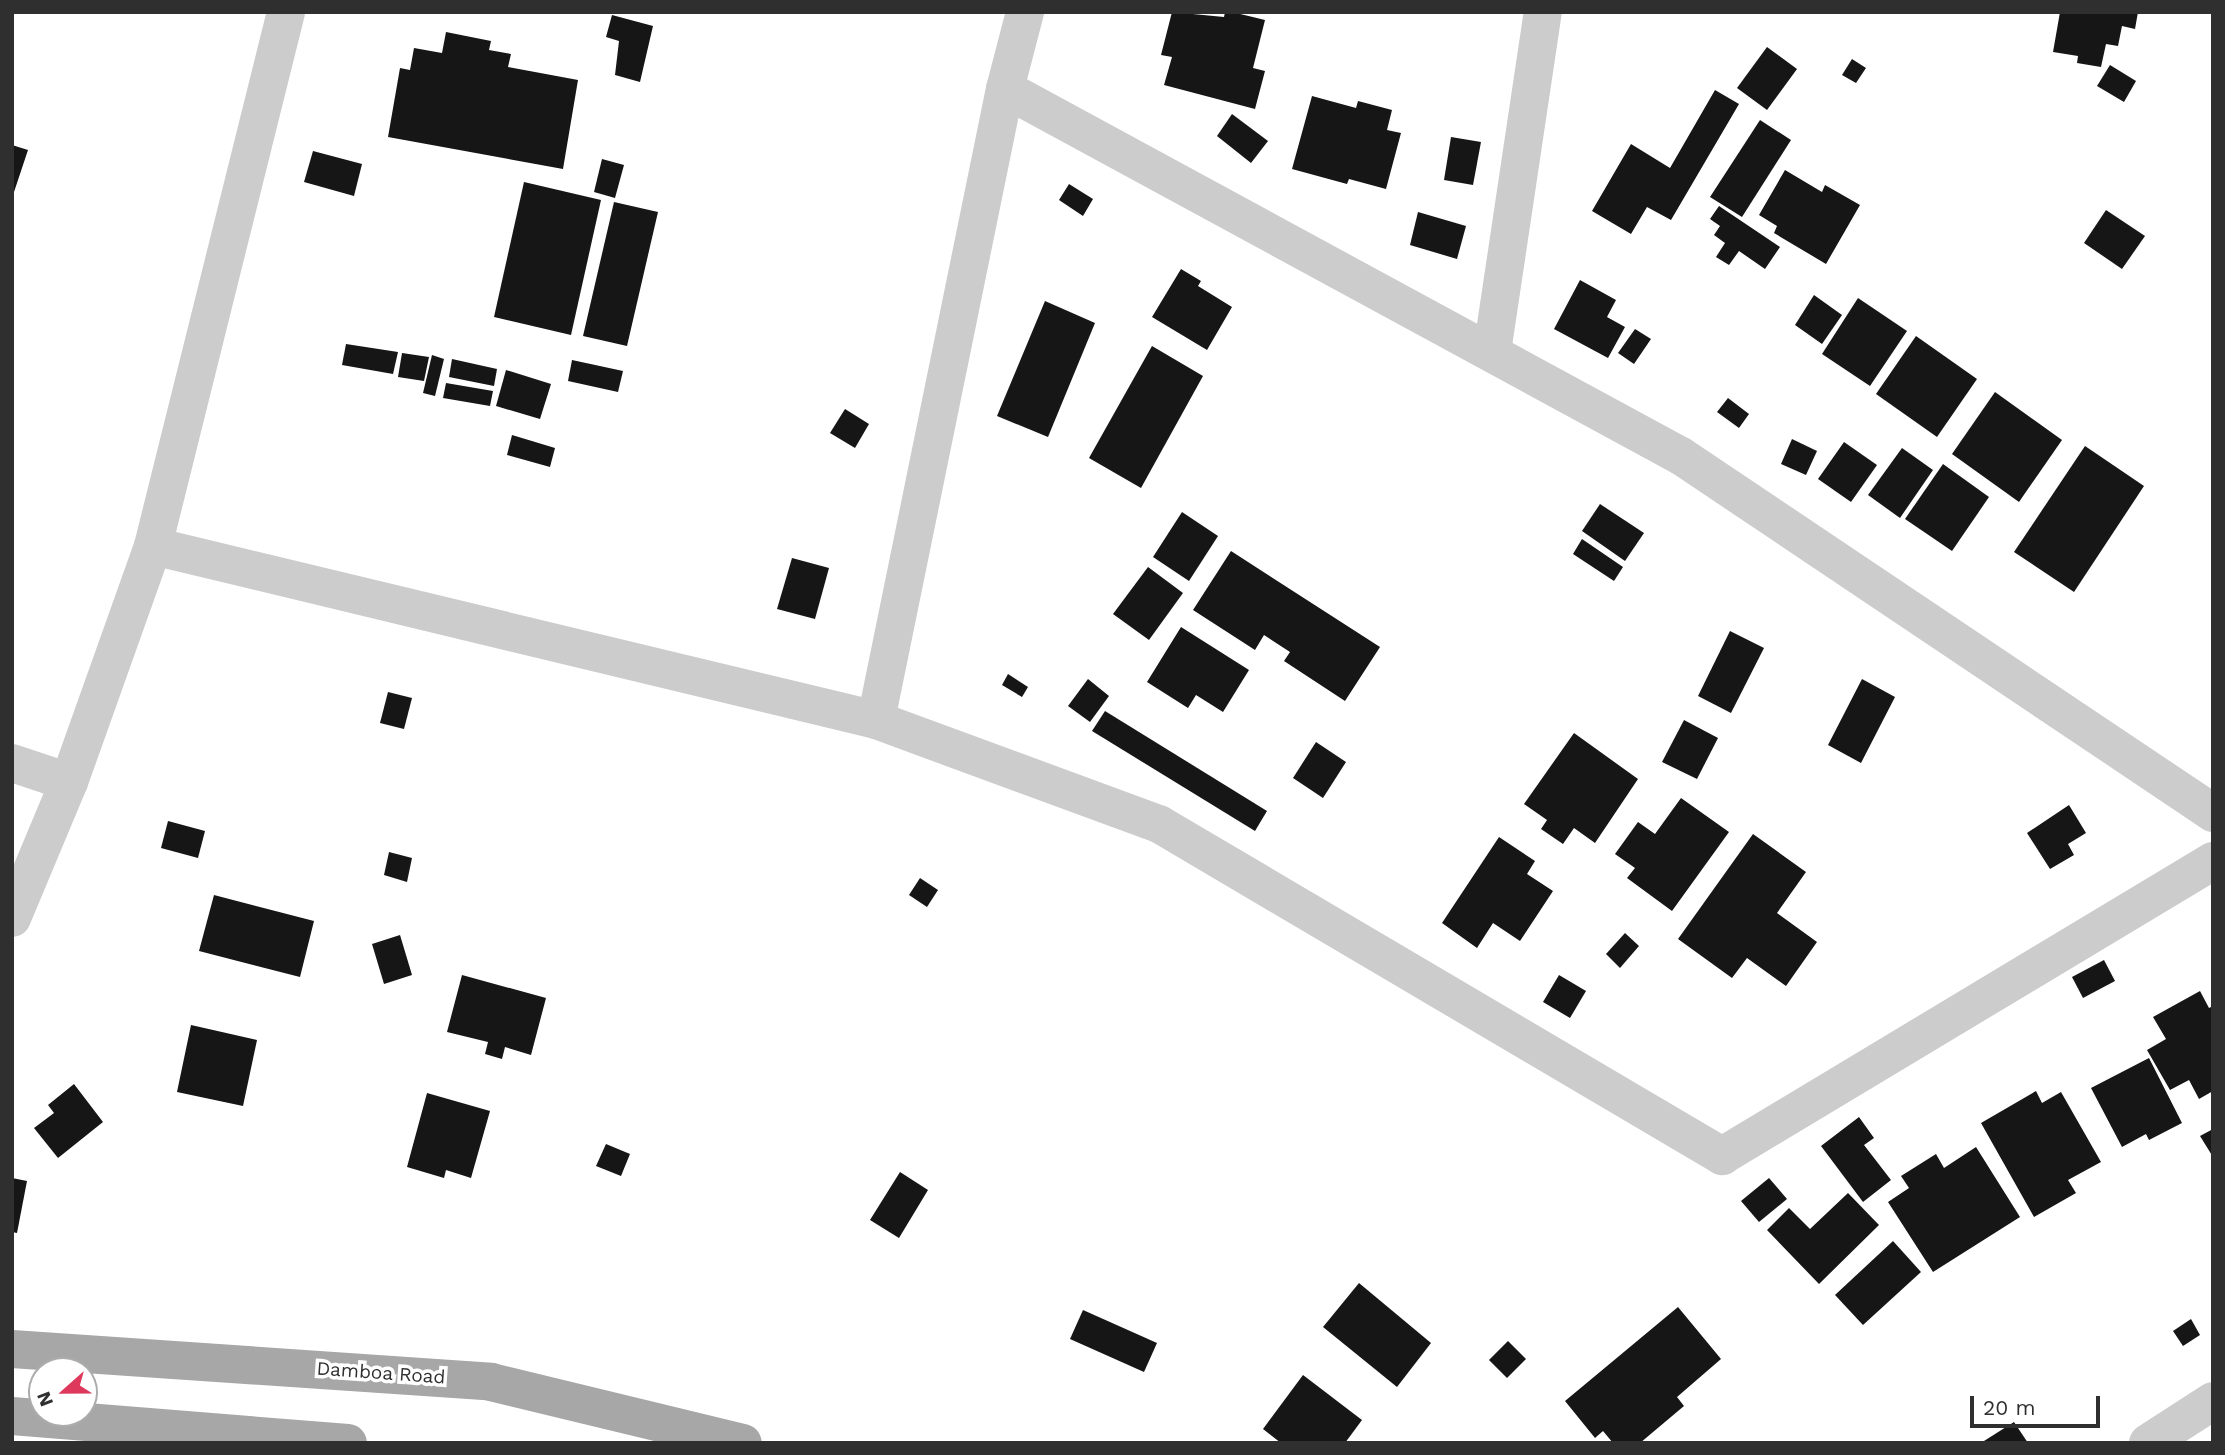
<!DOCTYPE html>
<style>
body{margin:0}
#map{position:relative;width:2225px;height:1455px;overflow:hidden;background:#fff;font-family:"Work Sans",sans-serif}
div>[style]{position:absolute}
.building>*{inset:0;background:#161616}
.minor>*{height:38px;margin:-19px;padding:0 19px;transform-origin:19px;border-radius:19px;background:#ccc}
.primary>*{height:38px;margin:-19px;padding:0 19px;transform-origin:19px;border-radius:19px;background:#a7a7a7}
span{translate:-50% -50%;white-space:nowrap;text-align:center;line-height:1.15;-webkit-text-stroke:7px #fff;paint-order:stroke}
.street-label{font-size:19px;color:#2f2f2f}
.frame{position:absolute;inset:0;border:14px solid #2f2f2f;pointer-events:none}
.north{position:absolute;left:28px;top:1357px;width:70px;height:70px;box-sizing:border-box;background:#fff;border:2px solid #acacac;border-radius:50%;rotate:249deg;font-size:19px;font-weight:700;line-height:28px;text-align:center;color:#2f2f2f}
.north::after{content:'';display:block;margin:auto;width:24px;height:32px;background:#de395c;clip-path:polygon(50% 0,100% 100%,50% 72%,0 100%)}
.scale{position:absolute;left:1970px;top:1396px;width:130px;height:32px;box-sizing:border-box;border:4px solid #2f2f2f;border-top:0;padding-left:9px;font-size:21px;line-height:24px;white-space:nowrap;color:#2f2f2f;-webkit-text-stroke:5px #fff;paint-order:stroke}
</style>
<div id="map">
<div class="building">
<div style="clip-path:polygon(1172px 12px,1224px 17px,1225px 12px,1232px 12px,1265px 20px,1253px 68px,1265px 71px,1255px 109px,1164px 85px,1172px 57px,1161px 55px)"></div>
<div style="clip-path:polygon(2060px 12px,2138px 12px,2135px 29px,2122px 26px,2118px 46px,2106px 44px,2101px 67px,2077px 63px,2078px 56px,2053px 52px)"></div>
<div style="clip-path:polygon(612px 15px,653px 26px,640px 82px,615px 75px,619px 41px,606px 37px)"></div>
<div style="clip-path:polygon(446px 32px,491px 41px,489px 50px,511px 54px,508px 67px,578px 80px,563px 169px,388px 137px,400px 68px,410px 70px,414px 48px,442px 53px)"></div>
<div style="clip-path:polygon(1767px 47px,1797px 69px,1767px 110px,1737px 88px)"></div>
<div style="clip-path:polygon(1852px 59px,1866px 68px,1856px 83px,1842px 75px)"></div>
<div style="clip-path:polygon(2110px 65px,2136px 81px,2124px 102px,2097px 86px)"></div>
<div style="clip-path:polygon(1715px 90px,1739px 104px,1671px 220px,1647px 207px,1631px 234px,1592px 211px,1631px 144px,1670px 168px)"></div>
<div style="clip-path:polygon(1312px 96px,1356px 108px,1358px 101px,1392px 110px,1387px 130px,1401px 133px,1386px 189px,1349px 179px,1347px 184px,1292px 169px)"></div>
<div style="clip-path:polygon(1232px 114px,1268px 141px,1251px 163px,1217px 136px)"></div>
<div style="clip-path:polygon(1760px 120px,1791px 140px,1742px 217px,1710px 197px)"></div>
<div style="clip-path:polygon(1451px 137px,1481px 142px,1473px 185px,1444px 180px)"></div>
<div style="clip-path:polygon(12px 145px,28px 150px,13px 195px,12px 195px)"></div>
<div style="clip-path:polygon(313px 151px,362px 164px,354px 196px,304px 182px)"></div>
<div style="clip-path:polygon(602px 159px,624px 165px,615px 198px,594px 192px)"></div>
<div style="clip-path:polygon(1785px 170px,1822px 192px,1825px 185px,1860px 205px,1826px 264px,1774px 233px,1777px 226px,1759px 215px)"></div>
<div style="clip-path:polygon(524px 182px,601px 200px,571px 335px,494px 317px)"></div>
<div style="clip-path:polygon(1069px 184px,1093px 199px,1083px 216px,1059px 200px)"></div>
<div style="clip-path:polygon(614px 202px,658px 212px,627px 346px,583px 336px)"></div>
<div style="clip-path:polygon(1719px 206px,1780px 247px,1765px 269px,1739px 251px,1729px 265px,1716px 257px,1725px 243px,1714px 235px,1720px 226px,1710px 219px)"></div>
<div style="clip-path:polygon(2106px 210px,2145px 236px,2122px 269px,2084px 243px)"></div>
<div style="clip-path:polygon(1418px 212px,1466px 226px,1457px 259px,1410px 245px)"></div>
<div style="clip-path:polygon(1181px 269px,1201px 281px,1198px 286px,1232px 307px,1207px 350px,1152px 317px)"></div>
<div style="clip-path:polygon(1580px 280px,1616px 300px,1607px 317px,1625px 327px,1608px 358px,1554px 329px)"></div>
<div style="clip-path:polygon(1814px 295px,1842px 315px,1822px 344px,1795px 325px)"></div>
<div style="clip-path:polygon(1858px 298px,1907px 331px,1870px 386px,1822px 354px)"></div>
<div style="clip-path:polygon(1045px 301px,1095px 323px,1048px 437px,997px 416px)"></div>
<div style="clip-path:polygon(1635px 329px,1651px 339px,1634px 364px,1618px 353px)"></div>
<div style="clip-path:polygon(1916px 336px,1977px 379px,1937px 437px,1876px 394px)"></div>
<div style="clip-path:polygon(346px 344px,398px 352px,393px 374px,342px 365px)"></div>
<div style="clip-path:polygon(1152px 346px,1203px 376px,1141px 488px,1089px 458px)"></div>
<div style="clip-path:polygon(402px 353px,429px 357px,424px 381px,398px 377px)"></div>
<div style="clip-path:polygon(432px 355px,444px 359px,435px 396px,423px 393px)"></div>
<div style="clip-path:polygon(452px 359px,497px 369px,494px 386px,449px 377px)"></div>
<div style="clip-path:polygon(572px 360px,623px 371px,618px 392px,568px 381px)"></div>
<div style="clip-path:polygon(506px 370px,551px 384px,540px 419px,496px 406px)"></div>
<div style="clip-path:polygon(446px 383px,493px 391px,490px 406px,443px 398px)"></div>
<div style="clip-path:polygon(1995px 392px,2062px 440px,2019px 502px,1952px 454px)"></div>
<div style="clip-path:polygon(1728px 398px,1749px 414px,1739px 428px,1717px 412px)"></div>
<div style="clip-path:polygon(845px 409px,869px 424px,855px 448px,830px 433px)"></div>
<div style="clip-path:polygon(512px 435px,555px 448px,550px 467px,507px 455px)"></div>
<div style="clip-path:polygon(1792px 439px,1817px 451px,1806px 475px,1781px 464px)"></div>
<div style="clip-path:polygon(1844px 442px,1877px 465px,1851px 502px,1818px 479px)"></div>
<div style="clip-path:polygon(2085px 446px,2144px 486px,2074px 592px,2014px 552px)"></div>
<div style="clip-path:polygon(1902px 448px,1933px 470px,1900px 518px,1868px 495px)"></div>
<div style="clip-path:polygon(1943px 464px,1989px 497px,1952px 551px,1905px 519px)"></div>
<div style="clip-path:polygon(1600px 504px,1644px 533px,1625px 561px,1582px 531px)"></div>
<div style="clip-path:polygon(1182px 512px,1218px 536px,1189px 581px,1153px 557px)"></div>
<div style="clip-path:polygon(1582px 539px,1623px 567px,1614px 581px,1573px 554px)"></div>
<div style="clip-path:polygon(1231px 551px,1380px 647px,1345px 701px,1284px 661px,1290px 652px,1264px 635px,1255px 650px,1193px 610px)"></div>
<div style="clip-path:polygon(792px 558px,829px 568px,815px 619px,777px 609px)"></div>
<div style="clip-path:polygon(1148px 567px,1183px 593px,1149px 640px,1113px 614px)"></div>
<div style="clip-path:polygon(1181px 627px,1249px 670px,1223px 712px,1196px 695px,1188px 708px,1147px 682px)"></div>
<div style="clip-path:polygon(1730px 631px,1764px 648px,1731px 713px,1698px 696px)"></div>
<div style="clip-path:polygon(1008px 674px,1028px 687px,1022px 697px,1002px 685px)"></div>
<div style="clip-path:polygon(1088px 679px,1109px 696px,1090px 722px,1068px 706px)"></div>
<div style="clip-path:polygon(1862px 679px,1895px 697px,1861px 763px,1828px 745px)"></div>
<div style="clip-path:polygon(388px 692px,412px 698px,404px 729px,380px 723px)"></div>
<div style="clip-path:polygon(1105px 711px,1267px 811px,1255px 831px,1092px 731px)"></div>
<div style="clip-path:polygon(1684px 720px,1718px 738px,1697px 779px,1662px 762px)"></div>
<div style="clip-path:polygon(1574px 733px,1638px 779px,1595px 843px,1574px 828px,1563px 844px,1541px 829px,1547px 820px,1524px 804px)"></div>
<div style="clip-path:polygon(1316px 742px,1346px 762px,1323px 798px,1293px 778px)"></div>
<div style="clip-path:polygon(1681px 798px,1729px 832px,1672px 911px,1627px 878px,1635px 868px,1615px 854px,1638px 822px,1655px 834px)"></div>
<div style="clip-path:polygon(2069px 805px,2086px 833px,2068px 844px,2074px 855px,2050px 869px,2027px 833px)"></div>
<div style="clip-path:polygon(168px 821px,205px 831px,198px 858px,161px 848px)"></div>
<div style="clip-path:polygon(1753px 834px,1806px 872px,1777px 913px,1817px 942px,1786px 986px,1747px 958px,1732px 978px,1678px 939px)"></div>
<div style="clip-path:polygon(1499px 837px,1535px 861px,1527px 874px,1553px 891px,1520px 941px,1493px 923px,1477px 948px,1442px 923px)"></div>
<div style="clip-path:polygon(389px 852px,412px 858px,407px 882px,384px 875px)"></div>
<div style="clip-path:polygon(920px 878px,938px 890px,927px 907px,909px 895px)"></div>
<div style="clip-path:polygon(214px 895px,314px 921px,300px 977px,199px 951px)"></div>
<div style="clip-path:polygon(1625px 933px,1639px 946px,1620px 968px,1606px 954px)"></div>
<div style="clip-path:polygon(400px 935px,412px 975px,384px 984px,372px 944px)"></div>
<div style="clip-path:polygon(2104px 960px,2115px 981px,2083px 998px,2072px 977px)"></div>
<div style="clip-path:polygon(462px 975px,546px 998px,531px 1055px,505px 1047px,502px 1059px,485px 1054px,488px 1042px,447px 1032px)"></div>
<div style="clip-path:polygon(1559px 975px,1586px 991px,1570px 1018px,1543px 1002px)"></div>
<div style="clip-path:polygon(2200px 991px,2209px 1008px,2213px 1006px,2213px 1091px,2199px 1099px,2189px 1080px,2170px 1090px,2147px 1050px,2166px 1039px,2153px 1017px)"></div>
<div style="clip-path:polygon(191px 1025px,257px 1040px,243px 1106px,177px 1092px)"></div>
<div style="clip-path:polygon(2149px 1058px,2182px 1123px,2149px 1140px,2146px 1134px,2122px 1147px,2091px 1088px)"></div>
<div style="clip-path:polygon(74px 1084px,103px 1122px,58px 1158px,34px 1128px,54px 1113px,48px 1105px)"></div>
<div style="clip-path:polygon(2036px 1091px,2042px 1103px,2061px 1092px,2101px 1162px,2068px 1180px,2076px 1193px,2034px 1217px,1981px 1123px)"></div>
<div style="clip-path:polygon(427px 1093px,490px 1111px,471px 1178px,446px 1170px,444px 1178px,407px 1167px)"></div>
<div style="clip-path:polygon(1859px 1117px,1874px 1138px,1864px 1145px,1891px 1180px,1863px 1202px,1821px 1146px)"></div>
<div style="clip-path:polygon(2213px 1129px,2213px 1157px,2200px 1136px)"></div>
<div style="clip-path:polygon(606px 1144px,630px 1154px,621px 1176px,596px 1166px)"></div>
<div style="clip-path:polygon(1976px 1147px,2020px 1217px,1933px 1272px,1888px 1202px,1909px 1188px,1901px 1176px,1936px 1154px,1944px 1168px)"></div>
<div style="clip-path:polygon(900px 1172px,928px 1190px,899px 1238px,870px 1220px)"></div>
<div style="clip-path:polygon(12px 1178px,27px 1181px,17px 1233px,12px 1232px)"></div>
<div style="clip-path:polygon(1769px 1178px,1787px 1199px,1759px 1222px,1741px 1201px)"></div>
<div style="clip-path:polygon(1848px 1193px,1879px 1225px,1819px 1284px,1767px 1230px,1789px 1208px,1810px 1229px)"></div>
<div style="clip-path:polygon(1893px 1241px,1921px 1272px,1863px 1325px,1835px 1295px)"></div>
<div style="clip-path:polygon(1359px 1283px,1431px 1343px,1397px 1387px,1323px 1327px)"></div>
<div style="clip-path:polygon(1678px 1307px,1721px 1359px,1677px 1397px,1684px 1406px,1640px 1443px,1613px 1443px,1603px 1431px,1595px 1438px,1565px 1401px)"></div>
<div style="clip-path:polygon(1083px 1310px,1157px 1343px,1144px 1372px,1070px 1339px)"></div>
<div style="clip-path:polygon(2191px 1319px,2200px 1335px,2183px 1346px,2173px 1331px)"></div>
<div style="clip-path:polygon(1508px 1341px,1526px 1359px,1507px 1378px,1489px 1360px)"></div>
<div style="clip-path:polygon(1303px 1375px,1362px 1420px,1345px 1443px,1281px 1443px,1263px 1429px)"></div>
<div style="clip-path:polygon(2014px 1422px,2028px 1443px,1986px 1443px,1984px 1441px)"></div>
</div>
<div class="minor">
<div style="left:1005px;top:89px;width:769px;rotate:28.5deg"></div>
<div style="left:1681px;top:456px;width:641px;rotate:33.86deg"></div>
<div style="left:1492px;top:352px;width:344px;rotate:-81.5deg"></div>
<div style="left:153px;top:546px;width:744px;rotate:13.53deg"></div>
<div style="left:876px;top:720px;width:302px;rotate:20.2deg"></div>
<div style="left:1159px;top:824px;width:654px;rotate:30.53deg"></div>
<div style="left:1722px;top:1156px;width:573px;rotate:-31deg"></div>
<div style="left:876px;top:720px;width:644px;rotate:-78.45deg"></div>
<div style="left:1005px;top:89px;width:80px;rotate:-75.4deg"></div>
<div style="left:12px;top:763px;width:60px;rotate:18.4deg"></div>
<div style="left:12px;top:918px;width:147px;rotate:-67.3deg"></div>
<div style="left:69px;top:782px;width:251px;rotate:-70.4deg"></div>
<div style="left:153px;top:546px;width:550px;rotate:-76.01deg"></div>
<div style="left:2148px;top:1443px;width:77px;rotate:-32.9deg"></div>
</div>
<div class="primary">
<div style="left:12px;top:1349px;width:480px;rotate:3.9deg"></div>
<div style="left:491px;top:1382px;width:259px;rotate:13.6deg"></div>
<div style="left:12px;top:1416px;width:337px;rotate:4.6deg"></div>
</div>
<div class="street-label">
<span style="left:381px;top:1373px;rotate:4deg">Damboa Road</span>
</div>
<div class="frame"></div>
<div class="north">N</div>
<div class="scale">20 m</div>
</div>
